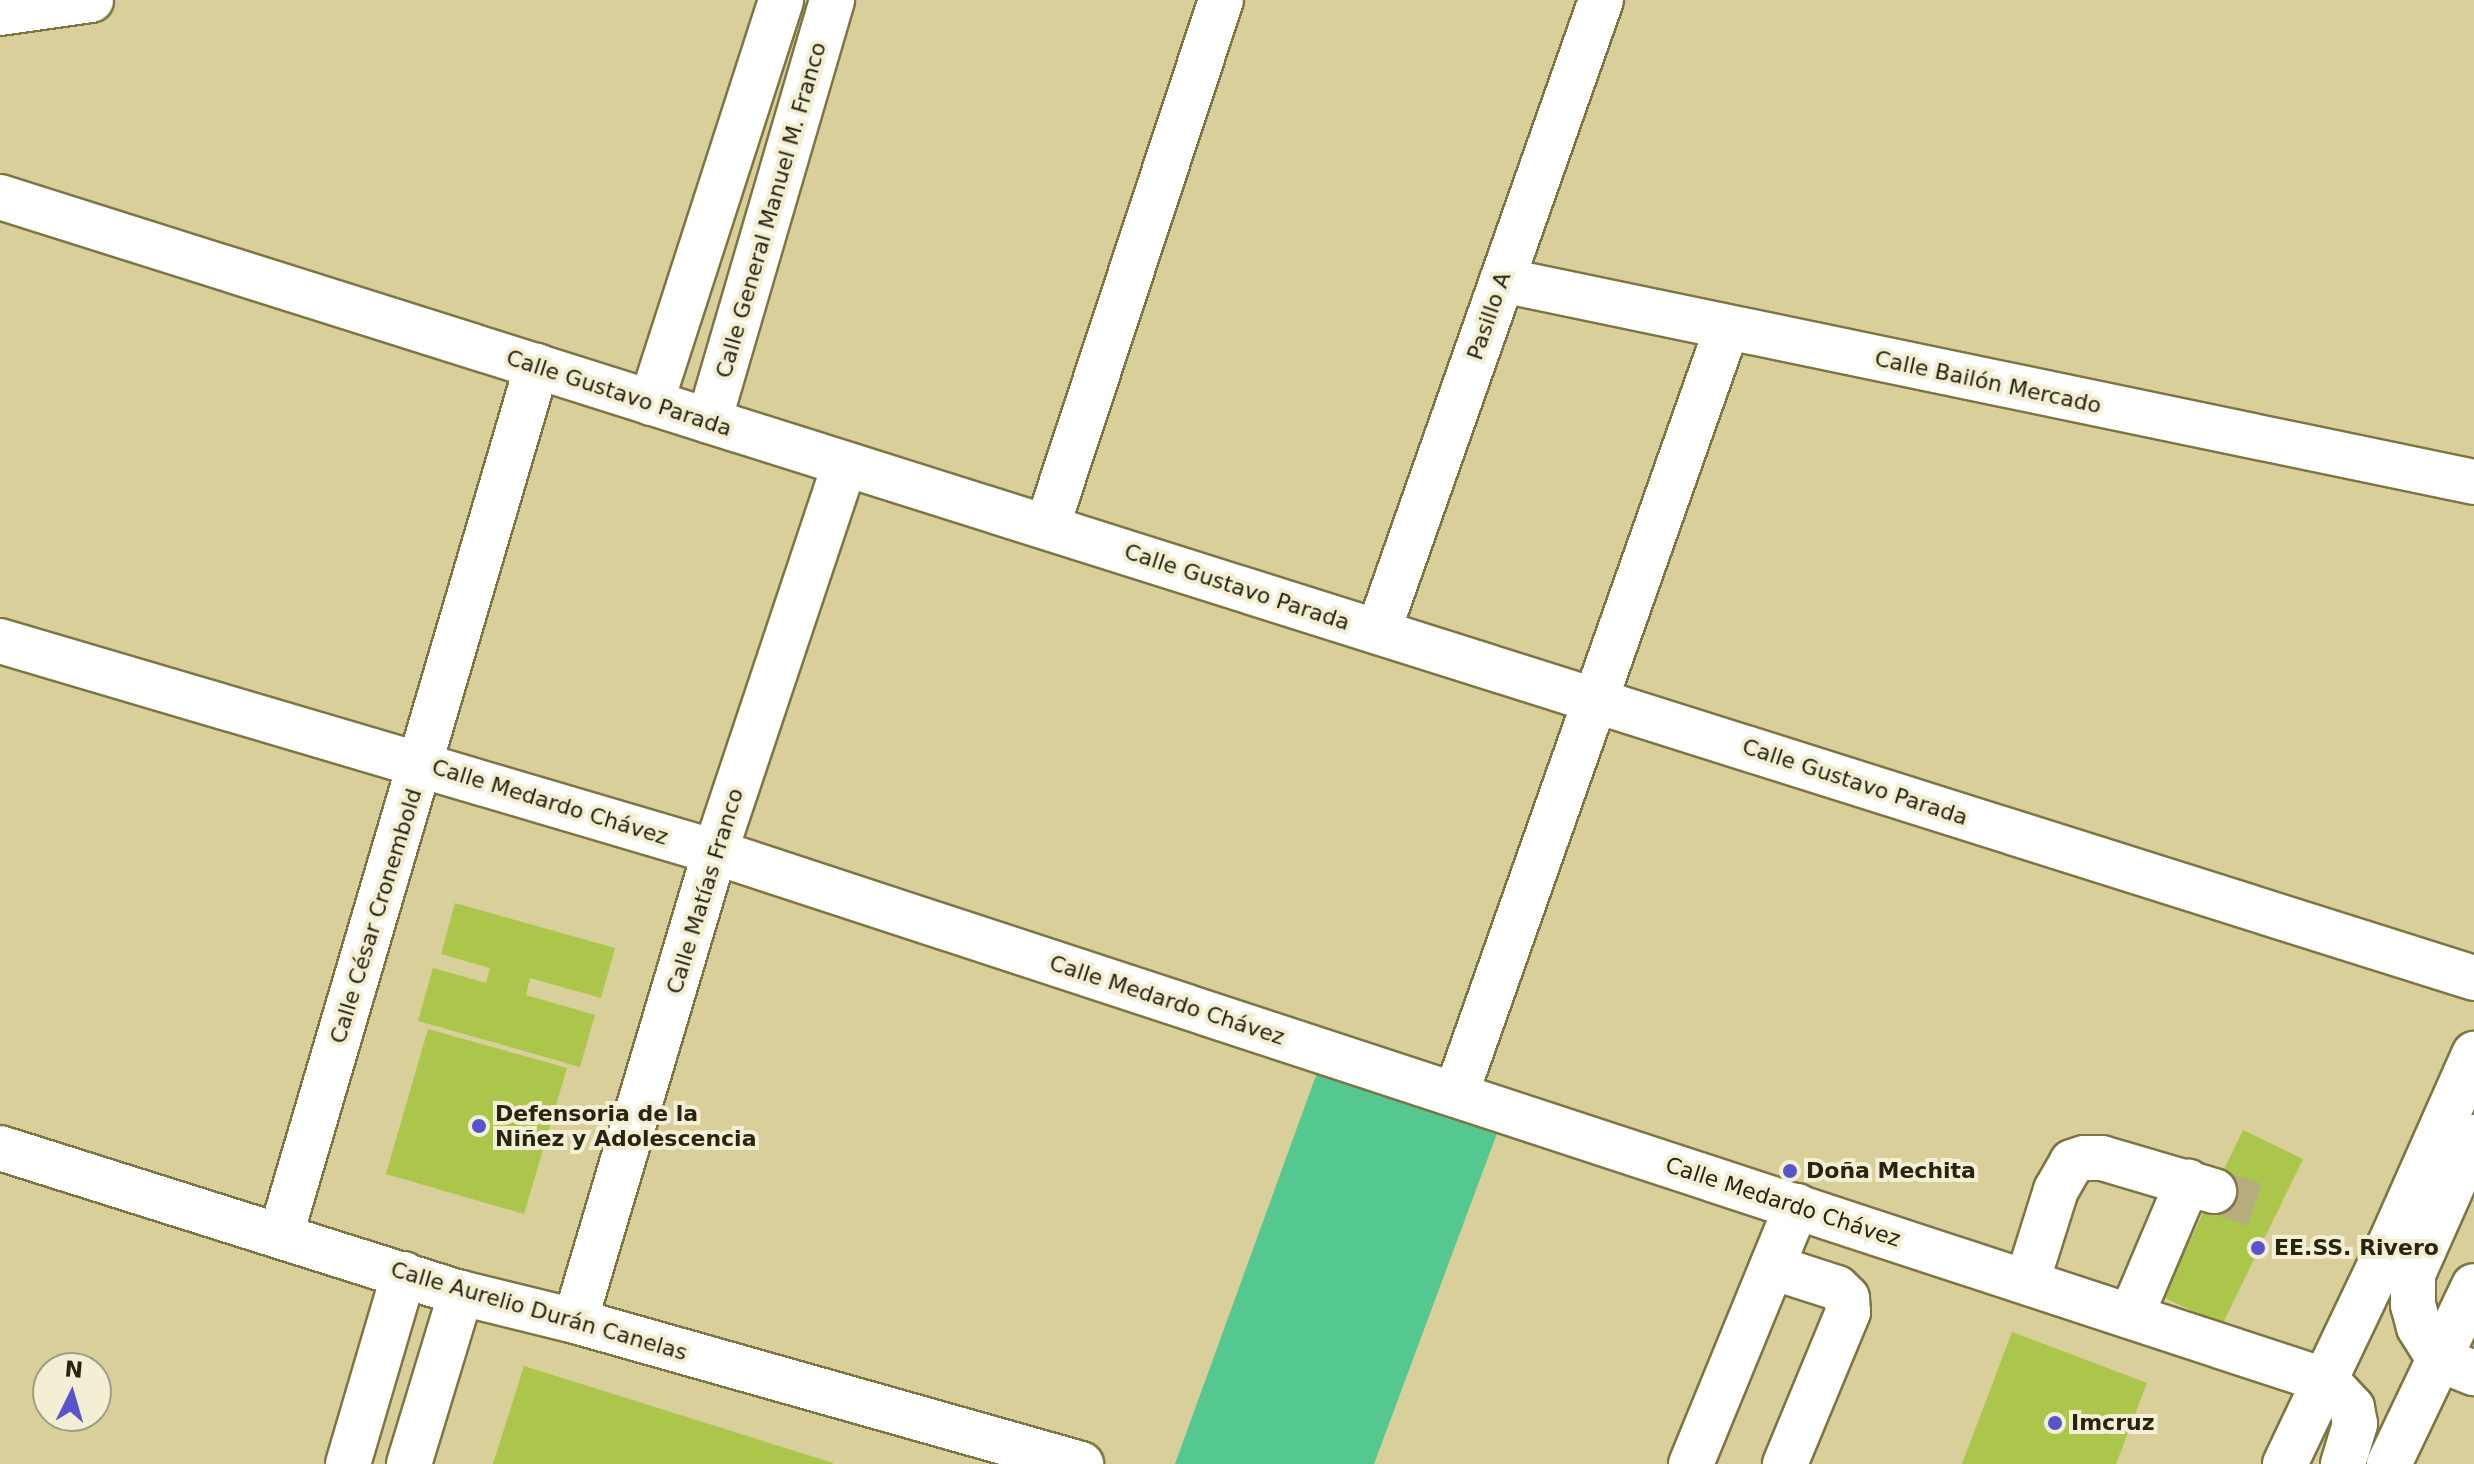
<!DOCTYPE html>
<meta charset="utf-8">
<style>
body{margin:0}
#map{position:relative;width:2474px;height:1464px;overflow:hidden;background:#d8cf9a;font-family:"DejaVu Sans",sans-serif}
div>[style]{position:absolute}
.green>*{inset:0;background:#54c890}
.building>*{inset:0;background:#acc54b}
.minor-tunnel>*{height:44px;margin-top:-22px;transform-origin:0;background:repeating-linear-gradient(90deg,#b5ad7e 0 44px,transparent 0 66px)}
.roads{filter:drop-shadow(2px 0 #7e7543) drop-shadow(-2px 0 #7e7543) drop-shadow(0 2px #7e7543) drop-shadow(0 -2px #7e7543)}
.minor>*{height:44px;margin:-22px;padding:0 22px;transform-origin:22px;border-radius:22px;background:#fff}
.major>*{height:44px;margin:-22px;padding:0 22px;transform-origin:22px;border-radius:22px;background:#fff}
.dots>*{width:22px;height:22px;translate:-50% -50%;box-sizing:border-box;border:4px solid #f3efd4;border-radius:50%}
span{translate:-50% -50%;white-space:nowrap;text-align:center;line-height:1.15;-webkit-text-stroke:8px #f3efd4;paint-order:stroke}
.street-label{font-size:22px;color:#28240f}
.poi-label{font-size:22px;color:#28240f;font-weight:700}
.left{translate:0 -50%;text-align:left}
.north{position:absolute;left:32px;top:1352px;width:80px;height:80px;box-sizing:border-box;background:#f3efd4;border:2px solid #a29e85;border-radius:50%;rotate:5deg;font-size:22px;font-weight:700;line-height:32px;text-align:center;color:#28240f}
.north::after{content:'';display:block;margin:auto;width:28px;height:36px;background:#5854cb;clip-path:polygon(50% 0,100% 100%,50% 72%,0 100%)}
</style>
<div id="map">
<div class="green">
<div style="clip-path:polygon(1318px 1070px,1499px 1128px,1374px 1464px,1175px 1464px)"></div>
</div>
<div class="building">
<div style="clip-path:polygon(455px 903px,615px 948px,601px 998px,530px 978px,526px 995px,595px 1015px,580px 1067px,418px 1021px,433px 968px,486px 983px,490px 968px,441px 954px)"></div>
<div style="clip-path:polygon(428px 1029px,567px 1068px,524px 1214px,386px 1174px)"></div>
<div style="clip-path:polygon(2243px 1130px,2303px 1159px,2222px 1325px,2163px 1297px)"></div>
<div style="clip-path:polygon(2012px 1332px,2147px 1383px,2116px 1464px,1962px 1464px)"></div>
<div style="clip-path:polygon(524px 1366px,833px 1463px,833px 1464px,493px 1464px)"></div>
</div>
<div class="minor-tunnel">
<div style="left:2214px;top:1191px;width:43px;rotate:18.9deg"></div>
</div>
<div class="roads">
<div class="minor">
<div style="left:0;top:13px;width:92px;rotate:-8.1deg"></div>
<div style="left:0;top:197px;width:2594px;rotate:17.52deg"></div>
<div style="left:1502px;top:280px;width:993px;rotate:11.74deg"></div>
<div style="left:651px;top:403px;width:423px;rotate:-72.1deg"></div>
<div style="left:709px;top:421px;width:439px;rotate:-73.7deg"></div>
<div style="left:1047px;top:527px;width:555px;rotate:-71.73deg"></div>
<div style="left:1378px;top:632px;width:670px;rotate:-70.56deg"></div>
<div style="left:0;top:641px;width:745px;rotate:16.44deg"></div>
<div style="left:715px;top:852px;width:1697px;rotate:18.17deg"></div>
<div style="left:1456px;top:1094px;width:813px;rotate:-70.52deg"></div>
<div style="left:0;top:1148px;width:483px;rotate:17.5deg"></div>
<div style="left:461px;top:1293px;width:117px;rotate:13.8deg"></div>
<div style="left:575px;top:1321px;width:526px;rotate:15.78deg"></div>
<div style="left:281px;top:1234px;width:905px;rotate:-73.57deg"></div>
<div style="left:1772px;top:1267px;width:68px;rotate:17.9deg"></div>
<div style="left:1837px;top:1288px;width:14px;rotate:45deg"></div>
<div style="left:1847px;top:1298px;width:14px;rotate:86deg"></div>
<div style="left:1848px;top:1312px;width:165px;rotate:112.5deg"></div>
<div style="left:2027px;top:1282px;width:96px;rotate:-72.5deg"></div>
<div style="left:2056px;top:1190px;width:32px;rotate:-60deg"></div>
<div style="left:2072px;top:1162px;width:13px;rotate:-18deg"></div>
<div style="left:2084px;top:1158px;width:18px"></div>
<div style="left:2102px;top:1158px;width:117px;rotate:16.4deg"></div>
<div style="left:2131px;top:1316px;width:146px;rotate:-67deg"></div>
<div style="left:575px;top:1321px;width:489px;rotate:-73.4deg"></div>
<div style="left:715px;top:852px;width:409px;rotate:-71.5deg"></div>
<div style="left:2439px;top:1359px;width:38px;rotate:22deg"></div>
<div style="left:348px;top:1464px;width:198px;rotate:-73.6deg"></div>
<div style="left:409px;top:1464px;width:179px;rotate:-73.1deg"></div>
<div style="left:1691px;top:1464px;width:279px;rotate:-67.7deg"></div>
</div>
<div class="major">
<div style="left:2439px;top:1359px;width:38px;rotate:-122deg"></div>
<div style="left:2419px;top:1327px;width:23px;rotate:-105deg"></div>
<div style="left:2413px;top:1305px;width:31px;rotate:-90deg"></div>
<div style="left:2413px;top:1274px;width:150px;rotate:-66deg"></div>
<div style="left:2327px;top:1381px;width:37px;rotate:47deg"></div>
<div style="left:2352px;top:1408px;width:16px;rotate:79deg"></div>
<div style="left:2355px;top:1424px;width:42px;rotate:106.7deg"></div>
<div style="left:2285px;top:1464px;width:244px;rotate:-64.5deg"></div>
<div style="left:2390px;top:1244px;width:208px;rotate:-66.1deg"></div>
<div style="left:2389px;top:1464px;width:197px;rotate:-64.5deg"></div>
</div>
</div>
<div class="dots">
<div style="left:479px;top:1126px;background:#5854cb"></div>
<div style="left:1790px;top:1171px;background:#5854cb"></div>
<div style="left:2258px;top:1248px;background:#5854cb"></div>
<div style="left:2055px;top:1423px;background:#5854cb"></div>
</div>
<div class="street-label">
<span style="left:771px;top:210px;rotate:-74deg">Calle General Manuel M. Franco</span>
<span style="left:1489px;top:316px;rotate:-71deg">Pasillo A</span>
<span style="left:1988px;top:382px;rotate:12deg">Calle Bailón Mercado</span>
<span style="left:619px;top:393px;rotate:18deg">Calle Gustavo Parada</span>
<span style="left:1237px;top:587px;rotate:18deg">Calle Gustavo Parada</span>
<span style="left:1855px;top:782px;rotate:18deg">Calle Gustavo Parada</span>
<span style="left:550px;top:802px;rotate:17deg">Calle Medardo Chávez</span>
<span style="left:705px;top:891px;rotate:-73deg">Calle Matías Franco</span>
<span style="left:376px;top:916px;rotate:-73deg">Calle César Cronembold</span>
<span style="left:1167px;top:1000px;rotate:18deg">Calle Medardo Chávez</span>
<span style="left:1783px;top:1202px;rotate:18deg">Calle Medardo Chávez</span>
<span style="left:539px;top:1311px;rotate:16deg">Calle Aurelio Durán Canelas</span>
</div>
<div class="poi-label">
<span class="left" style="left:495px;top:1126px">Defensoria de la<br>Niñez y Adolescencia</span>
<span class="left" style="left:1806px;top:1171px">Doña Mechita</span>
<span class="left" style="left:2274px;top:1248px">EE.SS. Rivero</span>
<span class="left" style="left:2071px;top:1423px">Imcruz</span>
</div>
<div class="north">N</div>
</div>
